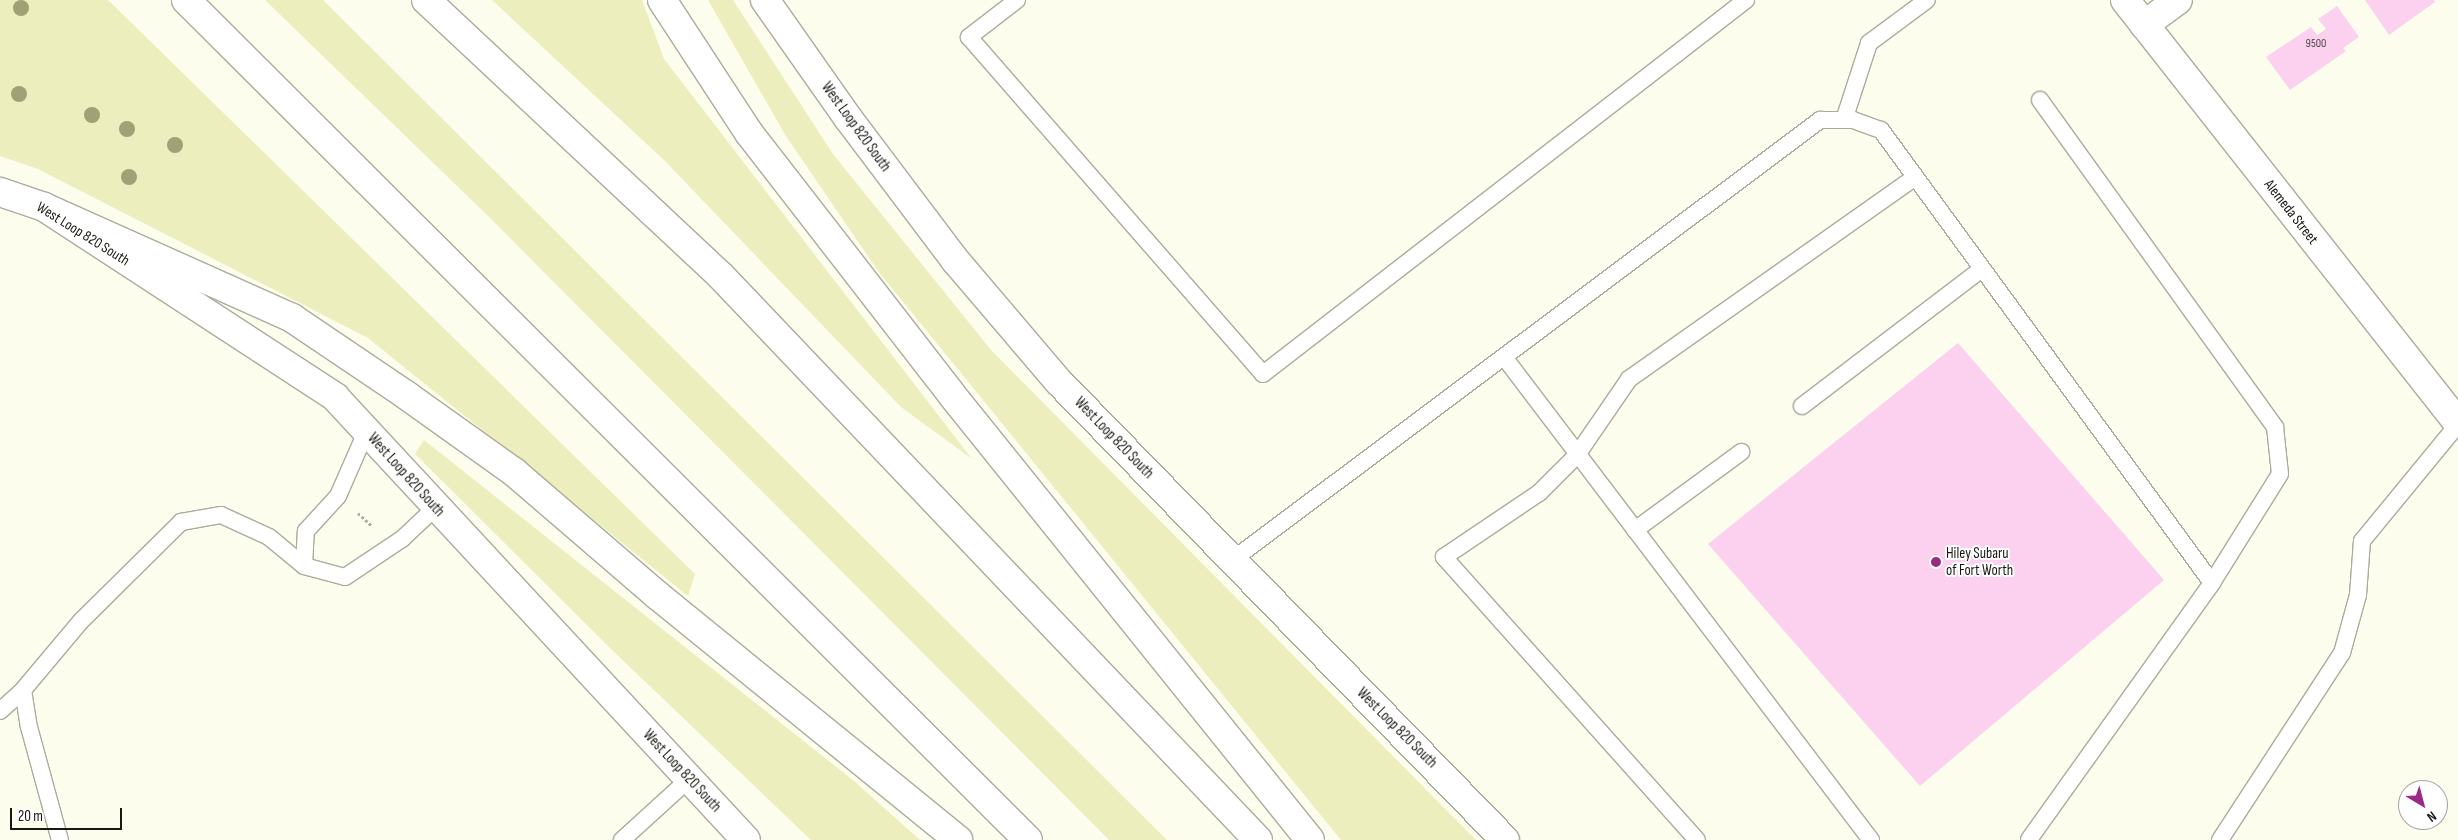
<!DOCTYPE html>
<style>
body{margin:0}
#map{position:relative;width:2458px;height:840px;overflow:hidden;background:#fcfdec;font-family:"Sofia Sans Condensed",sans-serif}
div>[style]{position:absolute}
.green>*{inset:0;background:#edeebd}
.building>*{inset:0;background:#fcd1ef}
.path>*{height:3px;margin-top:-1.5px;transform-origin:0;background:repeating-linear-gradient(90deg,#adada0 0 2.5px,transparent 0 5px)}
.roads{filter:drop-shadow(1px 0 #acac9d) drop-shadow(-1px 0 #acac9d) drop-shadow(0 1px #acac9d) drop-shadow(0 -1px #acac9d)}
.lane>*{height:16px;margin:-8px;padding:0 8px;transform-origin:8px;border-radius:8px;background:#fff}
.street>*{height:28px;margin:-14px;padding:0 14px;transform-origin:14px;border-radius:14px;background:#fff}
.secondary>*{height:28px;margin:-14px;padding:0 14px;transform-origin:14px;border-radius:14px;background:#fff}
.highway>*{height:28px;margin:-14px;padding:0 14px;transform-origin:14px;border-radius:14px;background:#fff}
.trees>*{width:16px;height:16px;margin:-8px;border-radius:50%;background:#a1a178}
.dots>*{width:14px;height:14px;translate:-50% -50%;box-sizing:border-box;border:2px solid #fff;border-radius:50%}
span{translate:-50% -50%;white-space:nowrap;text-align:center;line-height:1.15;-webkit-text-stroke:4px #fff;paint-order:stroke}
.number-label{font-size:12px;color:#514649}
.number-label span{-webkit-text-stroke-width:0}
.street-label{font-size:15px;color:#181812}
.poi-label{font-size:15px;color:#181812}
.left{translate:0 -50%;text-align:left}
.north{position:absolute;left:2398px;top:780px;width:50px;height:50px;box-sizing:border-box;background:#fff;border:1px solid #a3a3a0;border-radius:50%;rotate:143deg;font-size:14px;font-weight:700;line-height:20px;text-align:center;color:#181812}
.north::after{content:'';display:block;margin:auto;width:18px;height:22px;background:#9b2986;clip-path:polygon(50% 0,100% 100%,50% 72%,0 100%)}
.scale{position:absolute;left:10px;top:808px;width:112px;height:22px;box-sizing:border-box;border:2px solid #181812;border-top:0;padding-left:6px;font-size:15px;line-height:18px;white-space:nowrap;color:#181812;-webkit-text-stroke:4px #fff;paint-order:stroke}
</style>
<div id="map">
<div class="green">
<div style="clip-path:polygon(0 0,108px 0,695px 574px,688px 596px,368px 338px,38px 169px,0 156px)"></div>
<div style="clip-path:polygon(265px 0,323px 0,1167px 840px,1109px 840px,486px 214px)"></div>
<div style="clip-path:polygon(492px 0,642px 0,664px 59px,972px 459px,901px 407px,664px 160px)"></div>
<div style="clip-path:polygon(708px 0,733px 0,833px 154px,991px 350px,1476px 840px,1341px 840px,878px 271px,786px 136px)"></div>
<div style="clip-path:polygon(424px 440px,854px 781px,920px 840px,811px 840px,611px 649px,415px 454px)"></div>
</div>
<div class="building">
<div style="clip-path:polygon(2365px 0,2434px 0,2435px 2px,2389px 35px)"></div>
<div style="clip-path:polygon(2337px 6px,2359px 37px,2343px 48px,2346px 51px,2290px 90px,2266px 57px,2311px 27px,2317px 35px,2326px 29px,2318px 19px)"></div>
<div style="clip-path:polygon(1958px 343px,2164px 580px,1920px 786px,1708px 544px)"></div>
</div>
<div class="path">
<div style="left:358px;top:513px;width:19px;rotate:43deg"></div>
</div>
<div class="roads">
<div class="lane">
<div style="left:1017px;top:0;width:61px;rotate:142.4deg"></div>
<div style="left:969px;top:37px;width:447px;rotate:48.9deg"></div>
<div style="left:1263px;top:374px;width:611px;rotate:-37.75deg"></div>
<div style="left:2040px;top:100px;width:403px;rotate:54.3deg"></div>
<div style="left:2275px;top:427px;width:47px;rotate:83.9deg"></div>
<div style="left:2280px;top:474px;width:128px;rotate:122deg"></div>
<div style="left:1844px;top:120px;width:81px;rotate:-72deg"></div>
<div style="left:1869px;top:43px;width:72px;rotate:-36.6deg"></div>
<div style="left:1504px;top:357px;width:607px;rotate:52.77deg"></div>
<div style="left:1802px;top:406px;width:226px;rotate:-37.3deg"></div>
<div style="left:1635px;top:530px;width:132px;rotate:-36.3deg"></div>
<div style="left:1231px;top:561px;width:736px;rotate:-36.82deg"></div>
<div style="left:1820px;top:120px;width:33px"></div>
<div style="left:1853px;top:120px;width:30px;rotate:20deg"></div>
<div style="left:1881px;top:130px;width:561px;rotate:53.84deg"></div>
<div style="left:2212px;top:583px;width:315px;rotate:125.5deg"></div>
<div style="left:304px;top:566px;width:35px;rotate:-87deg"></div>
<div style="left:306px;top:531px;width:47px;rotate:-47.6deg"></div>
<div style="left:338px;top:496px;width:70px;rotate:-66.4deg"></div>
<div style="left:23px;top:690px;width:37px;rotate:81deg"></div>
<div style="left:29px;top:727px;width:117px;rotate:74.7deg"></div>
<div style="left:0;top:711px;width:31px;rotate:-42deg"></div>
<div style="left:23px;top:690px;width:90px;rotate:-50deg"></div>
<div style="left:81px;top:621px;width:141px;rotate:-44.7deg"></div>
<div style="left:181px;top:522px;width:41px;rotate:-9.9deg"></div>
<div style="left:221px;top:515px;width:53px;rotate:24.6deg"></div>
<div style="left:269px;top:537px;width:45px;rotate:39.6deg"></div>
<div style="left:304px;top:566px;width:42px;rotate:15deg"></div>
<div style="left:345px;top:577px;width:69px;rotate:-33.7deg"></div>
<div style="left:402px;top:539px;width:47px;rotate:-43.3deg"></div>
<div style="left:622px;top:840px;width:91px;rotate:-42.3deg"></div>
<div style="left:1697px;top:840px;width:380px;rotate:-131.8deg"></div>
<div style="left:1444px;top:557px;width:115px;rotate:-34deg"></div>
<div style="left:1539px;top:493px;width:54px;rotate:-45deg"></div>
<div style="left:1577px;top:455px;width:92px;rotate:-55.6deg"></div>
<div style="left:1629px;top:379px;width:350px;rotate:-35.2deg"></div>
<div style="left:2220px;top:840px;width:223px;rotate:-56.9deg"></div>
<div style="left:2342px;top:653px;width:60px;rotate:-74.6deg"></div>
<div style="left:2358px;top:595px;width:54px;rotate:-85.8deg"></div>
<div style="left:2362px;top:541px;width:151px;rotate:-50.6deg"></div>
</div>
<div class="street">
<div style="left:2144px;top:25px;width:42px;rotate:-36.3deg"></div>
</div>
<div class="secondary">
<div style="left:765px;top:0;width:144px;rotate:54.9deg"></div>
<div style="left:848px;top:118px;width:178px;rotate:53deg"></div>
<div style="left:955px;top:260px;width:160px;rotate:49.6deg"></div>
<div style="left:1059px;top:382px;width:639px;rotate:45.76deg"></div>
<div style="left:2125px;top:0;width:538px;rotate:51.79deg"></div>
<div style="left:0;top:192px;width:46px;rotate:18.8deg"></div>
<div style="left:44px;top:207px;width:348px;rotate:33.1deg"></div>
<div style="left:335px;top:397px;width:604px;rotate:47.15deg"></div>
</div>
<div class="highway">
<div style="left:186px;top:0;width:1189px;rotate:44.93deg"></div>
<div style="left:426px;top:0;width:403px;rotate:43.1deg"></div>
<div style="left:720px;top:275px;width:780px;rotate:46.4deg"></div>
<div style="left:662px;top:0;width:159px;rotate:56.8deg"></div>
<div style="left:749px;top:133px;width:331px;rotate:52.2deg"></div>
<div style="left:952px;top:395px;width:571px;rotate:51.18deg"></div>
<div style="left:44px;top:207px;width:272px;rotate:24.1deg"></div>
<div style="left:292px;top:318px;width:138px;rotate:34deg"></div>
<div style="left:406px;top:395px;width:133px;rotate:35.5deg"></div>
<div style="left:514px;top:472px;width:189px;rotate:40.7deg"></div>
<div style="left:657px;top:595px;width:388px;rotate:39.1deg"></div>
</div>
</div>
<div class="trees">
<div style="left:21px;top:8px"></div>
<div style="left:19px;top:94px"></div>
<div style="left:92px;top:115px"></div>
<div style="left:127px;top:129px"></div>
<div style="left:175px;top:145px"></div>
<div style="left:129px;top:177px"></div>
</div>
<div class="dots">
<div style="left:1936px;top:562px;background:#9b2986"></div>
</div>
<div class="number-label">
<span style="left:2316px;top:44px">9500</span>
</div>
<div class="street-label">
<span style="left:856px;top:127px;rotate:54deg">West Loop 820 South</span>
<span style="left:2291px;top:212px;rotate:52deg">Alemeda Street</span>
<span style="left:83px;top:234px;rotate:32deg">West Loop 820 South</span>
<span style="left:1114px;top:438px;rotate:46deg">West Loop 820 South</span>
<span style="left:406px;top:475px;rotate:48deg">West Loop 820 South</span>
<span style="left:1397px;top:728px;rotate:45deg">West Loop 820 South</span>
<span style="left:682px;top:771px;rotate:47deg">West Loop 820 South</span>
</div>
<div class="poi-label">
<span class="left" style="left:1946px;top:562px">Hiley Subaru<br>of Fort Worth</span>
</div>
<div class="north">N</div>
<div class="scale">20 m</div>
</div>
